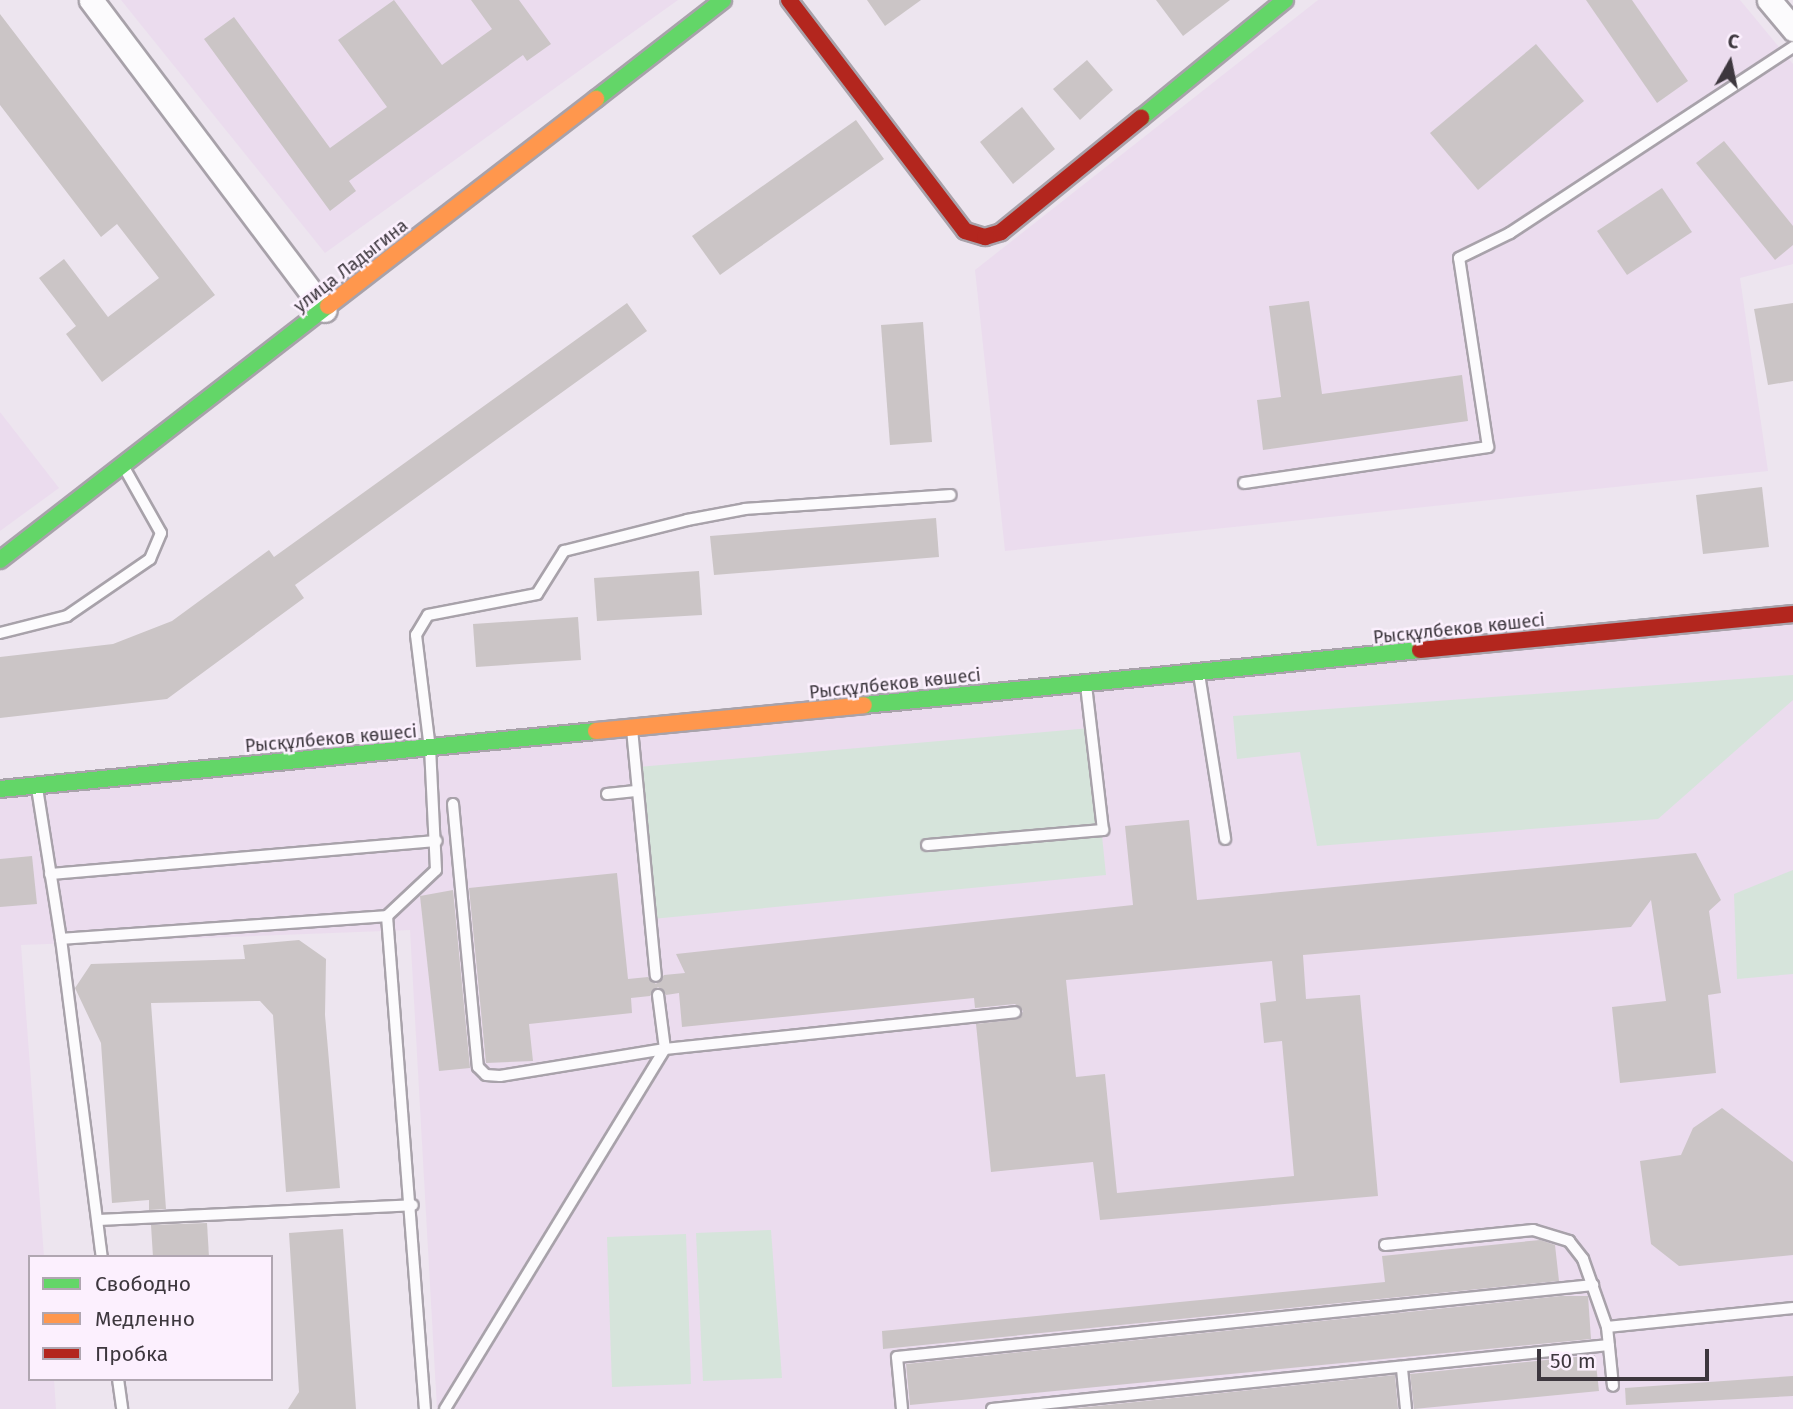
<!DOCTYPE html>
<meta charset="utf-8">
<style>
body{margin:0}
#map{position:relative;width:1793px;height:1409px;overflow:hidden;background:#ede5ef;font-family:"Fira Sans",sans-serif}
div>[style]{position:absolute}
.built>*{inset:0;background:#ebdcee}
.green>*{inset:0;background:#d6e4db}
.building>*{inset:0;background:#cbc5c6}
.roads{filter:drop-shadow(2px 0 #a8a2aa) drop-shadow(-2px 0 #a8a2aa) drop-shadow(0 2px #a8a2aa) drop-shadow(0 -2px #a8a2aa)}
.lane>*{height:10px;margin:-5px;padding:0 5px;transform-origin:5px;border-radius:5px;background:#fcfbfd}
.street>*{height:23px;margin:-11.5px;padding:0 11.5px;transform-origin:11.5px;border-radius:11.5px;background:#fcfbfd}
.fast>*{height:16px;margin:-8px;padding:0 8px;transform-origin:8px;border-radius:8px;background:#63d668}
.slow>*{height:16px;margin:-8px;padding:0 8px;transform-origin:8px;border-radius:8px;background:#ff974d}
.jam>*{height:16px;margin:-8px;padding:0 8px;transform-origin:8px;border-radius:8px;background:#b3261e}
span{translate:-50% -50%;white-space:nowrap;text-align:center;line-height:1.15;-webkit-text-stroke:5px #fcf0fe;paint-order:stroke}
.street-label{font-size:18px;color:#3d373e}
.legend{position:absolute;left:28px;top:1255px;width:245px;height:126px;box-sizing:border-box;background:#fcf0fe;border:2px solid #b0a6b1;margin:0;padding:9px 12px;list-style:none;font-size:21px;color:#3d373e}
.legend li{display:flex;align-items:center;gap:14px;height:35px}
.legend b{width:35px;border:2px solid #b0a6b1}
.north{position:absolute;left:1695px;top:28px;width:70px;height:70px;-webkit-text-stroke:5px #fcf0fe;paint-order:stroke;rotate:9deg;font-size:19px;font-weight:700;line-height:28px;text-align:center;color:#3d373e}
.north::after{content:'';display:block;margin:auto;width:24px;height:32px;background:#3d373e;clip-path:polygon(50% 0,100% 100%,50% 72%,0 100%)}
.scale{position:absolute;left:1537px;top:1349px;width:172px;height:32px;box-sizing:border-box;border:4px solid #3d373e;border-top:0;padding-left:9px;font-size:21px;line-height:24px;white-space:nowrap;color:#3d373e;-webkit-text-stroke:5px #fcf0fe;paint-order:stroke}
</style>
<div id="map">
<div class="built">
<div style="clip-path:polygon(121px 0,678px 0,325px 253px)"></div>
<div style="clip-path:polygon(1318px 0,1740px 0,1793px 64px,1793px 264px,1740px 278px,1768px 471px,1005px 551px,975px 270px)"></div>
<div style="clip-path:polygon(0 412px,59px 488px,0 531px)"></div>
<div style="clip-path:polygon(1793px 614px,1793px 1409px,437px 1409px,410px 930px,21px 945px,44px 1257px,30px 1257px,30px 1379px,54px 1379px,56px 1409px,0 1409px,0 789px)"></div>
</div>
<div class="green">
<div style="clip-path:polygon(1793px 675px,1793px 700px,1658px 819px,1317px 846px,1300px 752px,1237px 759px,1233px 716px)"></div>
<div style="clip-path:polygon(1091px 728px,1106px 875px,652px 919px,638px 767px)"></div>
<div style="clip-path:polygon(1793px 870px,1793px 974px,1737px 979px,1734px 894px)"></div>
<div style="clip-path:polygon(771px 1230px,782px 1378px,703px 1381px,696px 1233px)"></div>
<div style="clip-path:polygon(686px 1234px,691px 1384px,612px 1387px,607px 1237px)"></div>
</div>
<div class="building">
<div style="clip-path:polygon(394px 0,442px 65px,492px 29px,471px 0,519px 0,551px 44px,527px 61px,523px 55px,349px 181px,356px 191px,330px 211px,204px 39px,234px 17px,330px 148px,387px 107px,338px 40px)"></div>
<div style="clip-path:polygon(867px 0,921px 0,885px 26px)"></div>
<div style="clip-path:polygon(1156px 0,1230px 0,1183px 36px)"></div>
<div style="clip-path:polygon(1586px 0,1632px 0,1688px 81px,1657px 103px)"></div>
<div style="clip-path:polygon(0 14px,215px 295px,102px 382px,66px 334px,76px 326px,39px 278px,64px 259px,108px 317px,159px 278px,117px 224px,101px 237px,0 105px)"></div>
<div style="clip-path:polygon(1536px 44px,1584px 101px,1478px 190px,1430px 133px)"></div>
<div style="clip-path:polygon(1087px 60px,1113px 90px,1080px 120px,1053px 89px)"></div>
<div style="clip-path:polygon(1022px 107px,1055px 149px,1013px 184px,980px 142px)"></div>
<div style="clip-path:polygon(856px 120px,884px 159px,720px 275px,692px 236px)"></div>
<div style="clip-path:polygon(1724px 141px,1793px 226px,1793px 245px,1775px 260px,1696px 163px)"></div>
<div style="clip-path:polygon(1662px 188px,1692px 232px,1627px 275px,1597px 231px)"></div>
<div style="clip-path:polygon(1309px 301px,1322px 394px,1462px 375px,1468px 421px,1263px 450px,1257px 400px,1281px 397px,1269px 306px)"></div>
<div style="clip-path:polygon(627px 303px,647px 331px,295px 585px,304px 598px,167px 699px,0 718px,0 657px,113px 644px,172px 621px,269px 550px,274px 557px)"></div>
<div style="clip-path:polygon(1793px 303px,1793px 381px,1768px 385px,1754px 309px)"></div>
<div style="clip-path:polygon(923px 322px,932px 442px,890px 445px,881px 325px)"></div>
<div style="clip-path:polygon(1762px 487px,1769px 547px,1703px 554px,1696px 495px)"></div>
<div style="clip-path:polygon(936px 518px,939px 557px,714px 575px,710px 536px)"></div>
<div style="clip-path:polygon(699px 571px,702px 615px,597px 621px,594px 578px)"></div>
<div style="clip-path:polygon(578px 617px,581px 660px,476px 667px,473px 624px)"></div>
<div style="clip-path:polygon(evenodd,1189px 820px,1197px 900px,1696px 853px,1721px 900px,1709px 911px,1721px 993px,1708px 995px,1716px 1073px,1620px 1083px,1612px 1007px,1666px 1001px,1651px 900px,1631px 927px,1303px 955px,1306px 999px,1360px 995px,1378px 1196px,1100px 1220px,1093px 1162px,991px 1172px,976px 1024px,1019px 1019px,1023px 1011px,1015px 1004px,975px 1008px,974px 998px,682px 1027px,679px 993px,666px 995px,658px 987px,650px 996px,631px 998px,632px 1013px,529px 1024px,533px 1061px,486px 1063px,469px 888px,617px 873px,628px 979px,648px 977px,656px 984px,664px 975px,685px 973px,676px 954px,1133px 905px,1125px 826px,1189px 820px,1272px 961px,1276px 1001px,1260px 1003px,1264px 1043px,1282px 1041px,1294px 1176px,1117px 1193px,1105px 1074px,1076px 1077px,1066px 980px,1272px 961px)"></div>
<div style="clip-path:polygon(32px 856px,37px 904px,0 907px,0 859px)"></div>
<div style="clip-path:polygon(453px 890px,470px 1068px,439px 1071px,420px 896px)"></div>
<div style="clip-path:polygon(299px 940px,326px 959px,325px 1015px,340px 1188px,286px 1192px,273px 1015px,260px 1001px,151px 1003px,166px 1209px,149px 1210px,149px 1200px,112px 1203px,101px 1043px,75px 988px,91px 964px,245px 959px,243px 945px)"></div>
<div style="clip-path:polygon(1722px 1108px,1793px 1162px,1793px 1255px,1679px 1266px,1651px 1244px,1640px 1161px,1681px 1155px,1693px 1128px)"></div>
<div style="clip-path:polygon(207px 1223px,209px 1257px,153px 1257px,151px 1225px)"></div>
<div style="clip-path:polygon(343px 1229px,356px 1409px,288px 1409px,299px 1392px,289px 1233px)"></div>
<div style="clip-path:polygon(1540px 1240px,1555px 1245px,1559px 1281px,883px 1349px,882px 1331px,1385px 1282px,1382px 1256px)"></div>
<div style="clip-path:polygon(1561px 1296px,1588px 1296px,1591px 1339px,910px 1405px,906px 1364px)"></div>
<div style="clip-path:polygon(1595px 1355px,1599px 1391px,1414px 1409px,1410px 1374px)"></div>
<div style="clip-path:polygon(1395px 1375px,1398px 1409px,1068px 1409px)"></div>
<div style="clip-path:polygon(1793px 1376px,1793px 1396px,1626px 1405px,1625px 1388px)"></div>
</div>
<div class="roads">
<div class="lane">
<div style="left:1244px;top:483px;width:247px;rotate:-8.4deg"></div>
<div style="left:1488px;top:447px;width:191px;rotate:-98.7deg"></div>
<div style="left:1459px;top:258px;width:57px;rotate:-26.1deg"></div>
<div style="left:1510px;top:233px;width:339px;rotate:-33.3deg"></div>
<div style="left:0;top:633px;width:69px;rotate:-14.2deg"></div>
<div style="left:67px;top:616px;width:101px;rotate:-34.5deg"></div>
<div style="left:150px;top:559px;width:28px;rotate:-67deg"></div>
<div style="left:161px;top:533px;width:73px;rotate:-119.4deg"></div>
<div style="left:1199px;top:674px;width:167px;rotate:81deg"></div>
<div style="left:632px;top:729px;width:248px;rotate:84.5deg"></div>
<div style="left:37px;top:788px;width:153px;rotate:81deg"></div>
<div style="left:61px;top:939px;width:327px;rotate:-4deg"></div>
<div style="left:387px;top:916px;width:494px;rotate:85.6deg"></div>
<div style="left:607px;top:794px;width:31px;rotate:-6deg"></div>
<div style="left:453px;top:804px;width:264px;rotate:84.6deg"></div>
<div style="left:478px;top:1067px;width:11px;rotate:45deg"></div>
<div style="left:486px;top:1075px;width:14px;rotate:4deg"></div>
<div style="left:500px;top:1076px;width:167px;rotate:-9.3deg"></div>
<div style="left:927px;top:845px;width:177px;rotate:-4.9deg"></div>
<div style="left:1103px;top:830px;width:146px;rotate:-96.7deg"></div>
<div style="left:50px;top:874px;width:388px;rotate:-4.9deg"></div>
<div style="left:387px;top:916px;width:67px;rotate:-43.2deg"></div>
<div style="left:436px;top:870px;width:121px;rotate:-92.8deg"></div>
<div style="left:430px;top:749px;width:115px;rotate:-97deg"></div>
<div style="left:416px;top:635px;width:23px;rotate:-59deg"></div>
<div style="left:428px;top:615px;width:111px;rotate:-10.9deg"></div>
<div style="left:537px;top:594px;width:51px;rotate:-57.9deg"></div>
<div style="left:564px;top:551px;width:127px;rotate:-14.1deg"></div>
<div style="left:687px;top:520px;width:59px;rotate:-10.7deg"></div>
<div style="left:745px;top:509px;width:206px;rotate:-3.9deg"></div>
<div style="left:61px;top:939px;width:321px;rotate:82.7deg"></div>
<div style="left:658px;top:995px;width:54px;rotate:82.6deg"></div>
<div style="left:665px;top:1049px;width:352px;rotate:-6deg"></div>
<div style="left:98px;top:1220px;width:315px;rotate:-2.7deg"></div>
<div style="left:1385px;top:1245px;width:149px;rotate:-5.8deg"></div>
<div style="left:1533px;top:1230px;width:38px;rotate:17deg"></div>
<div style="left:1569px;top:1241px;width:23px;rotate:52deg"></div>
<div style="left:1583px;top:1259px;width:72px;rotate:70.6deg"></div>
<div style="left:1607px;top:1327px;width:59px;rotate:84.2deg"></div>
<div style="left:1607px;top:1327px;width:187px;rotate:-5.8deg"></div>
<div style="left:1402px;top:1369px;width:40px;rotate:84.3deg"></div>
<div style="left:118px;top:1379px;width:30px;rotate:82deg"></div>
<div style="left:445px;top:1409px;width:422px;rotate:-58.6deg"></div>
<div style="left:902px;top:1409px;width:52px;rotate:-95.5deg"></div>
<div style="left:897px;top:1357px;width:700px;rotate:-5.91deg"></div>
<div style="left:992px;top:1409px;width:620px;rotate:-5.92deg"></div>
</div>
<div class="street">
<div style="left:91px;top:0;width:388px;rotate:53deg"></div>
<div style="left:1769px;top:0;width:38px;rotate:50deg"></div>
</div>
<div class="fast">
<div style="left:596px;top:99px;width:161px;rotate:-37.9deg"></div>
<div style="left:1141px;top:118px;width:186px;rotate:-39.3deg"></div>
<div style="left:0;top:560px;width:415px;rotate:-37.8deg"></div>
<div style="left:864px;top:705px;width:559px;rotate:-5.65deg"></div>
<div style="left:0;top:789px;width:599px;rotate:-5.56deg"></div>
</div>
<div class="slow">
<div style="left:328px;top:306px;width:339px;rotate:-37.7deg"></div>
<div style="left:596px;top:731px;width:269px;rotate:-5.5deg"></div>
</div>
<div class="jam">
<div style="left:789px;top:0;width:290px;rotate:52.7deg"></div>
<div style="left:965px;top:231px;width:21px;rotate:17deg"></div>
<div style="left:985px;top:237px;width:17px;rotate:-17deg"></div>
<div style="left:1001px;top:232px;width:181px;rotate:-39.2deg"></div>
<div style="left:1420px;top:650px;width:375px;rotate:-5.5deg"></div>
</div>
</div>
<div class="street-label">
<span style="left:351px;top:266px;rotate:-38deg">улица Ладыгина</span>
<span style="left:1459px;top:629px;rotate:-6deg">Рысқұлбеков көшесі</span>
<span style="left:895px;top:684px;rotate:-6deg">Рысқұлбеков көшесі</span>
<span style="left:331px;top:739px;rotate:-5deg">Рысқұлбеков көшесі</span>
</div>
<ul class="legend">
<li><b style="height:9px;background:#63d668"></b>Свободно</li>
<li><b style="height:9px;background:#ff974d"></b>Медленно</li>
<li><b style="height:9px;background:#b3261e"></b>Пробка</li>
</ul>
<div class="north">С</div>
<div class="scale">50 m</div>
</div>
